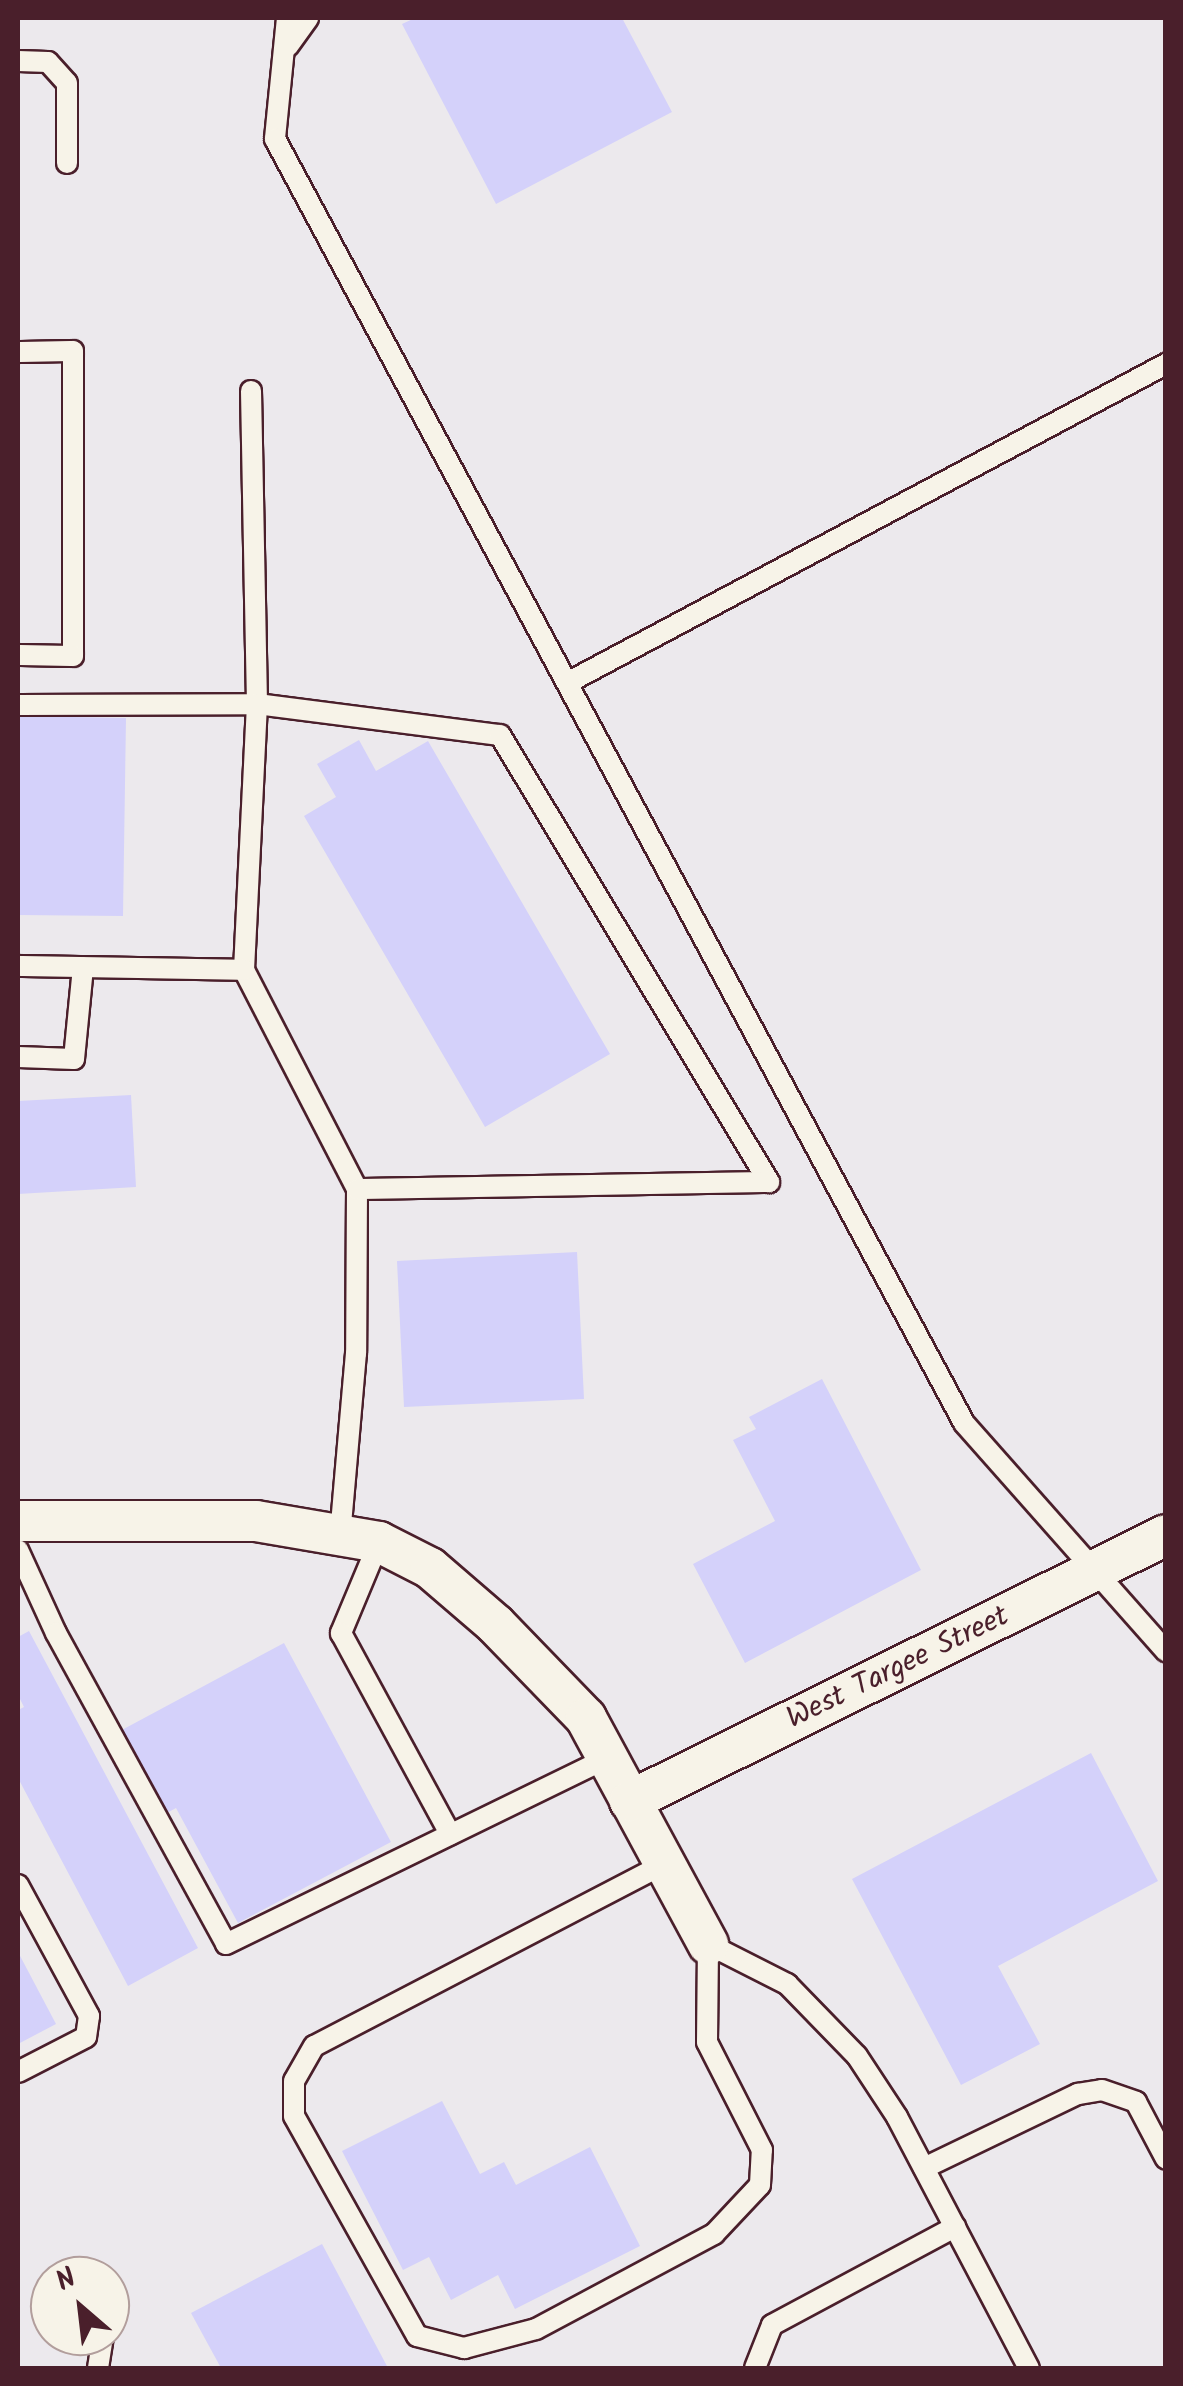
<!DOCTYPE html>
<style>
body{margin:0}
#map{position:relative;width:1183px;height:2386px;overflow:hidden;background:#f7f3e8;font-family:Kalam,sans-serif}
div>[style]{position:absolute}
.built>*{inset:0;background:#ece9ed}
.building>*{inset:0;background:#d4d1fa}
.roads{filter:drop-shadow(2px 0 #4a1f2b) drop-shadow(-2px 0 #4a1f2b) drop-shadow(0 2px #4a1f2b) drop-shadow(0 -2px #4a1f2b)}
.service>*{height:20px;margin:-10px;padding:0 10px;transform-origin:10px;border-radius:10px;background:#f7f3e8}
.minor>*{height:40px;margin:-20px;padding:0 20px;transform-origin:20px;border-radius:20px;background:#f7f3e8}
span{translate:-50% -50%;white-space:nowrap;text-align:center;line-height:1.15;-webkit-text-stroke:8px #f7f3e8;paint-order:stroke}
.street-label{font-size:30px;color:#4a1f2b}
.frame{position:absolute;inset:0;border:20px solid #4a1f2b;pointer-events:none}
.north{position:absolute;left:30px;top:2256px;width:100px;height:100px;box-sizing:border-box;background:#f7f3e8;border:2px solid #b29e9c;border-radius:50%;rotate:332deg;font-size:28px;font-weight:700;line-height:40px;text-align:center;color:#4a1f2b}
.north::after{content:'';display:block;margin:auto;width:35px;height:45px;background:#4a1f2b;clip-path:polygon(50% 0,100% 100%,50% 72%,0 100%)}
</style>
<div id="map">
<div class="built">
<div style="clip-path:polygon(evenodd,18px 18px,1165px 18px,1165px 2368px,18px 2368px,18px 18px,50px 2276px,110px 2276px,110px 2336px,50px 2336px,50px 2276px)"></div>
</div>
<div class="building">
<div style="clip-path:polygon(415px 18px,622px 18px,672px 112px,496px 204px,402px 24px)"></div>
<div style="clip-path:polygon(18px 716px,126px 718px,123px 916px,18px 915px)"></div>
<div style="clip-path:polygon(359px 740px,376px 771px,428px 741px,610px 1054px,485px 1127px,304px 816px,336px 797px,317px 764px)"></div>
<div style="clip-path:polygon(131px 1095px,136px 1187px,18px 1194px,18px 1101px)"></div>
<div style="clip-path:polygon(577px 1252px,584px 1399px,404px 1407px,397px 1261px)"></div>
<div style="clip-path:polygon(822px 1379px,921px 1570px,745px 1663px,693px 1564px,775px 1521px,733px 1440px,756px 1429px,749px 1417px)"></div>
<div style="clip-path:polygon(29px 1631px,198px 1948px,128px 1986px,18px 1778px,18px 1710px,24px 1707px,18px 1695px,18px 1637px)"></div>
<div style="clip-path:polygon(284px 1643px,391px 1842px,238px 1923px,176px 1808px,165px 1814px,120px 1731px)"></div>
<div style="clip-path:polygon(1091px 1753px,1158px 1881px,998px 1966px,1040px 2044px,961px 2085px,852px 1879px)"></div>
<div style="clip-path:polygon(18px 1952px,56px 2024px,18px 2044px)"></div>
<div style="clip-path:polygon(442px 2101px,480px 2174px,504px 2162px,516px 2185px,590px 2147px,640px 2246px,515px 2309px,498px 2275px,451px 2300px,429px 2257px,403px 2270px,342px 2151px)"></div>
<div style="clip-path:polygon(322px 2244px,388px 2368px,221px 2368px,191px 2313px)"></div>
</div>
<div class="roads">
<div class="service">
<div style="left:287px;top:18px;width:122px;rotate:95.7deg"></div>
<div style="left:275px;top:139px;width:1457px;rotate:61.78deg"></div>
<div style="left:964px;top:1423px;width:305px;rotate:48.5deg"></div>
<div style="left:288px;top:46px;width:34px;rotate:-54deg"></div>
<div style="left:18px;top:61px;width:30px;rotate:2deg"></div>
<div style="left:48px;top:62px;width:28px;rotate:48deg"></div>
<div style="left:67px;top:83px;width:80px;rotate:90deg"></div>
<div style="left:18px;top:352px;width:55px;rotate:-1deg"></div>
<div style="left:73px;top:351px;width:305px;rotate:90deg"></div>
<div style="left:73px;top:656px;width:55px;rotate:-179deg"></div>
<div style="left:251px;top:391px;width:313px;rotate:88.9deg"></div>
<div style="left:257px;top:704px;width:266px;rotate:92.8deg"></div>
<div style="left:244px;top:970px;width:246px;rotate:62.7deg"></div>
<div style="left:357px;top:1189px;width:164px;rotate:90.3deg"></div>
<div style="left:356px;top:1353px;width:183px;rotate:95deg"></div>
<div style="left:567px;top:683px;width:679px;rotate:-28.04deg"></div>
<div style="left:18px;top:705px;width:239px;rotate:-0.2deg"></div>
<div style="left:257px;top:704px;width:245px;rotate:7.3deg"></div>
<div style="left:500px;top:735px;width:522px;rotate:58.96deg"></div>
<div style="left:769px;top:1182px;width:412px;rotate:179deg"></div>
<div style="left:18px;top:966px;width:226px;rotate:1deg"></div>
<div style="left:18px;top:1057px;width:56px;rotate:2deg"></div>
<div style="left:74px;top:1059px;width:92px;rotate:-84.4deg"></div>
<div style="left:379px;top:1542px;width:99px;rotate:112.7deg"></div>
<div style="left:341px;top:1633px;width:229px;rotate:61.5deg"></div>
<div style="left:18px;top:1550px;width:91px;rotate:65.4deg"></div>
<div style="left:56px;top:1633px;width:354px;rotate:61.3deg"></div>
<div style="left:226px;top:1944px;width:424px;rotate:-26deg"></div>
<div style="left:664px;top:1864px;width:394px;rotate:152.5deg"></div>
<div style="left:314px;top:2046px;width:40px;rotate:119.7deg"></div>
<div style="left:294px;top:2081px;width:35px;rotate:90deg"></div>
<div style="left:294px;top:2116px;width:252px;rotate:60.8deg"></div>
<div style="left:417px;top:2336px;width:49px;rotate:14.3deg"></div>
<div style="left:464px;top:2348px;width:74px;rotate:-14.8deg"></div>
<div style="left:536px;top:2329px;width:202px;rotate:-28.1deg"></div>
<div style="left:714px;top:2234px;width:67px;rotate:-46.8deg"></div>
<div style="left:760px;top:2185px;width:35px;rotate:-87deg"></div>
<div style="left:762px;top:2150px;width:121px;rotate:-117deg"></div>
<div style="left:707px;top:2042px;width:98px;rotate:-89.4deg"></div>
<div style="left:708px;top:1944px;width:89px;rotate:26.9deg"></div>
<div style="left:787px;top:1984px;width:100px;rotate:45.8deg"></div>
<div style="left:857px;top:2056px;width:73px;rotate:56.7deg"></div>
<div style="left:897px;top:2117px;width:284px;rotate:62.3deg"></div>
<div style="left:18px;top:1885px;width:149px;rotate:61.5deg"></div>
<div style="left:89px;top:2016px;width:21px;rotate:98deg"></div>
<div style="left:86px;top:2037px;width:76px;rotate:152.8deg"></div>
<div style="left:924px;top:2168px;width:171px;rotate:-25.7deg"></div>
<div style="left:1078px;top:2094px;width:24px;rotate:-9deg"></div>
<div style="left:1102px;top:2090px;width:36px;rotate:19deg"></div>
<div style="left:1136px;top:2102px;width:64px;rotate:62.2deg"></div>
<div style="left:98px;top:2368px;width:31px;rotate:-81deg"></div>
<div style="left:755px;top:2368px;width:46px;rotate:-68.4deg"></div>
<div style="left:772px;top:2325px;width:208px;rotate:-28.2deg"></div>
</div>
<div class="minor">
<div style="left:18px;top:1521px;width:238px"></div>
<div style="left:256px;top:1521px;width:125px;rotate:9.7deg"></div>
<div style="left:379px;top:1542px;width:57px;rotate:27deg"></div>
<div style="left:430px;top:1568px;width:86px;rotate:40.7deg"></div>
<div style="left:495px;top:1624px;width:131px;rotate:45.9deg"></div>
<div style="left:586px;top:1718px;width:257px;rotate:61.6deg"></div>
<div style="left:630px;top:1801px;width:598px;rotate:-26.39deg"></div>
</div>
</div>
<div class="street-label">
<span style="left:898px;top:1668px;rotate:-26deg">West Targee Street</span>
</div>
<div class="frame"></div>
<div class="north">N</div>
</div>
